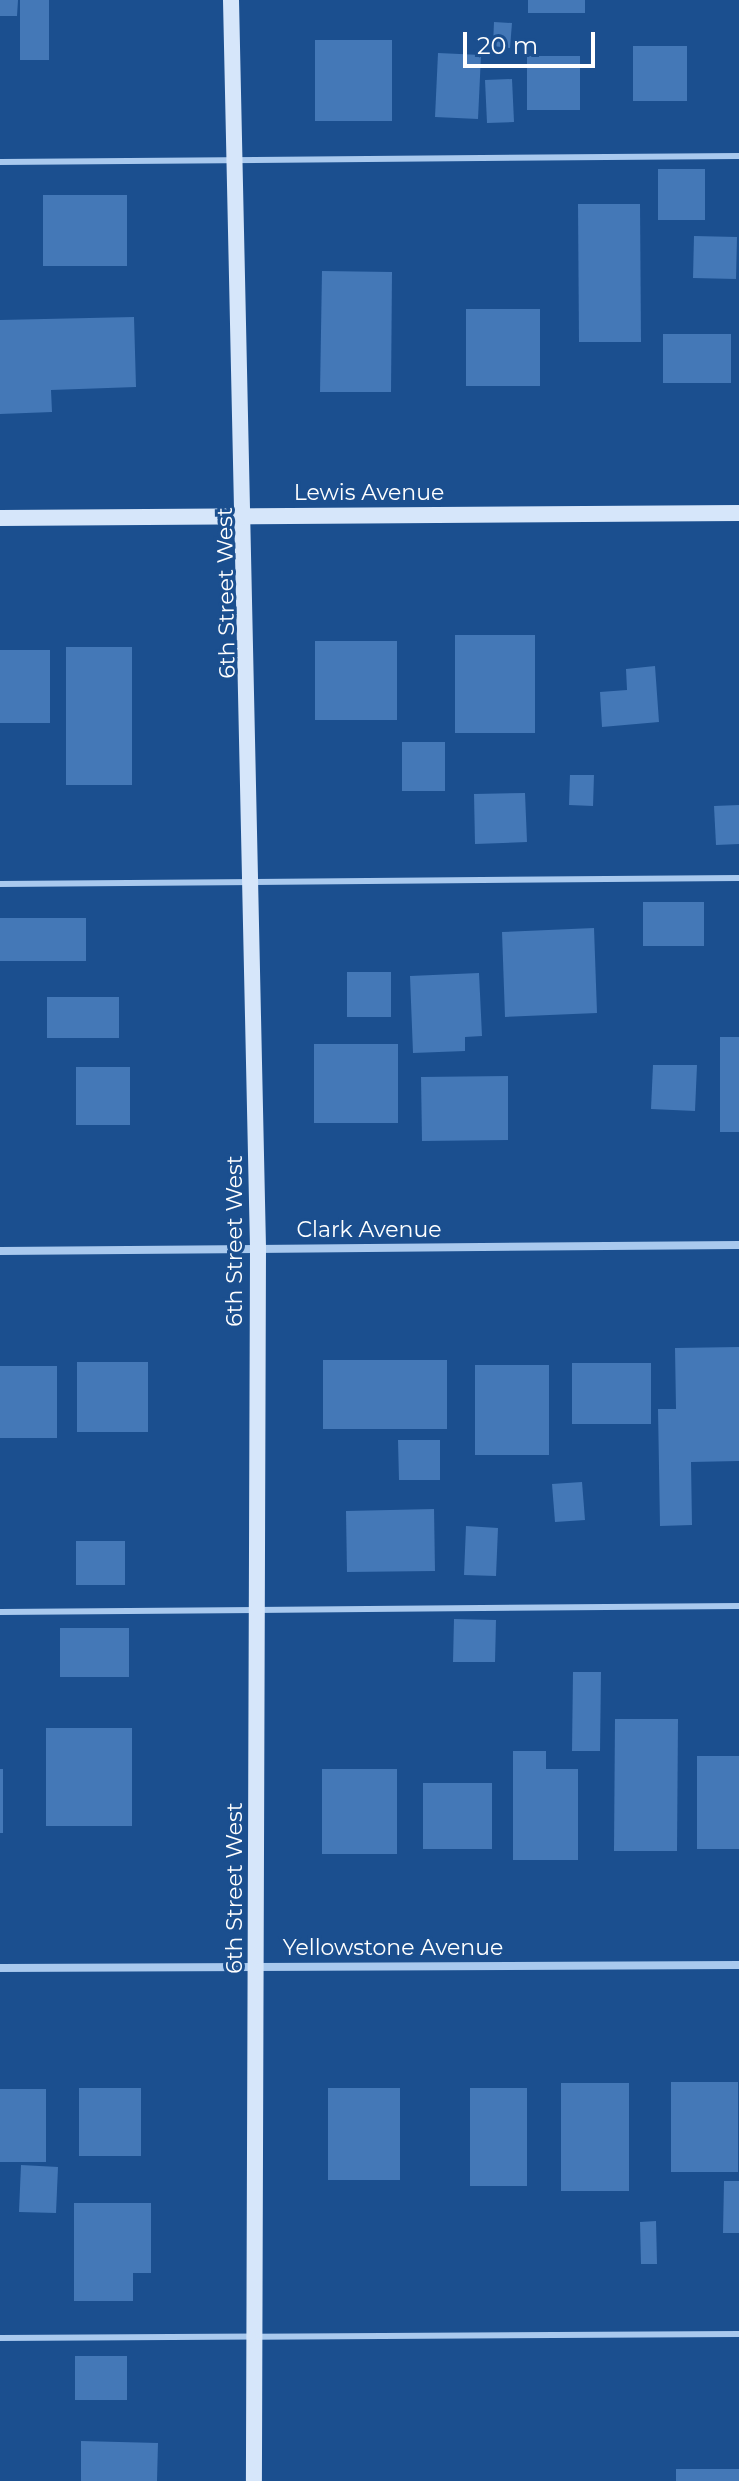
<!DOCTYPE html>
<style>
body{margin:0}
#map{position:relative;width:739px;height:2481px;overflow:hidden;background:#1b4f8f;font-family:Montserrat,sans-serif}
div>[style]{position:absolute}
.building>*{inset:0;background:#4478b7}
.lane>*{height:6px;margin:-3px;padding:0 3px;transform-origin:3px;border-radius:3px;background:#a9c9ee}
.street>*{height:8px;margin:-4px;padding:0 4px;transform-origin:4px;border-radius:4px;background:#a9c9ee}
.secondary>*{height:16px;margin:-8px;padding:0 8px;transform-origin:8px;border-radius:8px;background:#d6e6fa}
span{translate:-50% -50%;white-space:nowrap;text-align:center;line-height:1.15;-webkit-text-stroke:6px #1b4f8f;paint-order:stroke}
.street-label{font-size:22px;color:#fff}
.scale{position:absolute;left:463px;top:32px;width:132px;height:36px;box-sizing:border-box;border:4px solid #fff;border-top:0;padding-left:10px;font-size:24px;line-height:28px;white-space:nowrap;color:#fff;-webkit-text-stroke:6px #1b4f8f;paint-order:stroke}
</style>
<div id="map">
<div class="building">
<div style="clip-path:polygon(0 0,18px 0,17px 16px,0 16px)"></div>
<div style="clip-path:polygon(20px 0,49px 0,49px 60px,20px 60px)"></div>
<div style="clip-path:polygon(528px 0,585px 0,585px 13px,528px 13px)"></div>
<div style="clip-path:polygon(494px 22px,512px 23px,510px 48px,493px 46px)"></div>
<div style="clip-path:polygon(315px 40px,392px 40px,392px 121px,315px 121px)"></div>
<div style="clip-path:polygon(633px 46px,687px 46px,687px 101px,633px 101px)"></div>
<div style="clip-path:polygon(438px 53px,481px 55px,478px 119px,435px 117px)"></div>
<div style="clip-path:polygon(527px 56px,580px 56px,580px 110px,527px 110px)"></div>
<div style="clip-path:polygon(512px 79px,514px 122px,487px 123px,485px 80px)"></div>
<div style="clip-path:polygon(658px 169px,705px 169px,705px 220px,658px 220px)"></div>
<div style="clip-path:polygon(43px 195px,127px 195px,127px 266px,43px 266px)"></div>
<div style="clip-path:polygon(578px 204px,640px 204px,641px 342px,579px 342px)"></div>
<div style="clip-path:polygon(694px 236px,737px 237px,736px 279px,693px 278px)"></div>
<div style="clip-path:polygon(322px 271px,392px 272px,391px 392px,320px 392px)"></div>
<div style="clip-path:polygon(466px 309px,540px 309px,540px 386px,466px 386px)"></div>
<div style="clip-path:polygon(134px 317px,136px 387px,51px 390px,52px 412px,0 414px,0 320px)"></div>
<div style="clip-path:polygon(663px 334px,731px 334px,731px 383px,663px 383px)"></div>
<div style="clip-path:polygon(455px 635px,535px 635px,535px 733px,455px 733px)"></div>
<div style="clip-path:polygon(315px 641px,397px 641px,397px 720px,315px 720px)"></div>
<div style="clip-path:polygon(66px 647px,132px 647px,132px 785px,66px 785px)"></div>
<div style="clip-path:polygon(0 650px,50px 650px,50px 723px,0 723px)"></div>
<div style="clip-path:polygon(655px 666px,659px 722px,602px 727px,600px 692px,627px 690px,626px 669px)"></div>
<div style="clip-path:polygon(402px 742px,445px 742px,445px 791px,402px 791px)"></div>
<div style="clip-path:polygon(570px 775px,594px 775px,593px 806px,569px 805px)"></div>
<div style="clip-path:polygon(525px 793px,527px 842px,475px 844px,474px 794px)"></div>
<div style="clip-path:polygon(739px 805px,739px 844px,716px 845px,714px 806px)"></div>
<div style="clip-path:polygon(643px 902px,704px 902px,704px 946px,643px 946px)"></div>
<div style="clip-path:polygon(0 918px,86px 918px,86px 961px,0 961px)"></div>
<div style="clip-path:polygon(594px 928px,597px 1013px,505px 1017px,502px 932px)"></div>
<div style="clip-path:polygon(347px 972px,391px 972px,391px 1017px,347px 1017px)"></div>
<div style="clip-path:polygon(479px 973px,482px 1036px,465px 1037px,465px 1051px,413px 1053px,410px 976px)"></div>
<div style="clip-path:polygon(47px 997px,119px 997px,119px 1038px,47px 1038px)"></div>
<div style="clip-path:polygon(720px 1037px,739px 1037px,739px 1132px,720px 1132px)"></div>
<div style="clip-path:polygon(314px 1044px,398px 1044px,398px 1123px,314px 1123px)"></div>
<div style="clip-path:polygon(653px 1065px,697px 1065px,695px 1111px,651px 1109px)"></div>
<div style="clip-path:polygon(76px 1067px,130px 1067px,130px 1125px,76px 1125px)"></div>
<div style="clip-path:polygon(508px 1076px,508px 1140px,422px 1141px,421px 1077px)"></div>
<div style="clip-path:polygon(739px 1347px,739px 1461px,691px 1462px,692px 1525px,660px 1526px,658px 1409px,676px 1409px,675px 1348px)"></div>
<div style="clip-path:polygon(323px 1360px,447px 1360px,447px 1429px,323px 1429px)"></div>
<div style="clip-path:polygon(77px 1362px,148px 1362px,148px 1432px,77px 1432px)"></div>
<div style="clip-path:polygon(572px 1363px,651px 1363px,651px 1424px,572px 1424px)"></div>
<div style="clip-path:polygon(475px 1365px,549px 1365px,549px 1455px,475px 1455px)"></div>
<div style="clip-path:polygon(0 1366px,57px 1366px,57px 1438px,0 1438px)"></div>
<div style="clip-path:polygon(398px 1440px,440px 1440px,440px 1480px,399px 1480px)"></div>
<div style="clip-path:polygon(582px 1482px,585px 1520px,555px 1522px,552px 1484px)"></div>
<div style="clip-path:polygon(434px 1509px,435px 1571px,347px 1572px,346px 1511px)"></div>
<div style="clip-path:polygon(466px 1526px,498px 1528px,496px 1576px,464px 1575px)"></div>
<div style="clip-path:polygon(76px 1541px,125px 1541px,125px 1585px,76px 1585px)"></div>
<div style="clip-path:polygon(454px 1619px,496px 1620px,495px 1662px,453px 1662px)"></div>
<div style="clip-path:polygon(60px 1628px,129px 1628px,129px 1677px,60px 1677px)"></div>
<div style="clip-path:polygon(573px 1672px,601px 1672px,600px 1751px,572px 1751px)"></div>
<div style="clip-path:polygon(615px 1719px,678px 1719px,677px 1851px,614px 1851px)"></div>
<div style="clip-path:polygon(46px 1728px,132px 1728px,132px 1826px,46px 1826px)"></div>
<div style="clip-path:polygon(513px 1751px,546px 1751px,546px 1769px,578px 1769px,578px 1860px,513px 1860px)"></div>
<div style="clip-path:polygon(697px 1756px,739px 1756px,739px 1849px,697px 1849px)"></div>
<div style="clip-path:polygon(0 1769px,3px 1769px,3px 1833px,0 1833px)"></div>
<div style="clip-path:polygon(322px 1769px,397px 1769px,397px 1854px,322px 1854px)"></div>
<div style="clip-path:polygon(423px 1783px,492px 1783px,492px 1849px,423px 1849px)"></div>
<div style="clip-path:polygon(671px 2082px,738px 2082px,738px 2172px,671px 2172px)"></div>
<div style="clip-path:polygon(561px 2083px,629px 2083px,629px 2191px,561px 2191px)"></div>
<div style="clip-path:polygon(79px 2088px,141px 2088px,141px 2156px,79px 2156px)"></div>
<div style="clip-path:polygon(328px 2088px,400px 2088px,400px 2180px,328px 2180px)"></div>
<div style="clip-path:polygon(470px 2088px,527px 2088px,527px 2186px,470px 2186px)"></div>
<div style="clip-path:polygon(0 2089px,46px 2089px,46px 2162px,0 2162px)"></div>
<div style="clip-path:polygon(21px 2165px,58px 2167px,56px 2213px,19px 2212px)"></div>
<div style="clip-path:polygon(724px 2181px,739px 2181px,739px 2233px,723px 2233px)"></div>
<div style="clip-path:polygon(74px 2203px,151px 2203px,151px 2273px,133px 2273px,133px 2301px,74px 2301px)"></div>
<div style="clip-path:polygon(656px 2221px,657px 2264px,641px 2264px,640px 2222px)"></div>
<div style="clip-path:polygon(75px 2356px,127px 2356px,127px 2400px,75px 2400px)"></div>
<div style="clip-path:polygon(81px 2441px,158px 2443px,157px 2481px,81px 2481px)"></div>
<div style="clip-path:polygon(676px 2469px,739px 2469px,739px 2481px,676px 2481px)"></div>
</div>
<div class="lane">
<div style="left:0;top:162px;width:739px;rotate:-0.47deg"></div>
<div style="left:0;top:884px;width:739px;rotate:-0.47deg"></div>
<div style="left:0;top:1612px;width:739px;rotate:-0.47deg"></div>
<div style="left:0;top:2338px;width:739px;rotate:-0.31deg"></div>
</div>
<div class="street">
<div style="left:0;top:1251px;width:739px;rotate:-0.47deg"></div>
<div style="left:0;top:1968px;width:739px;rotate:-0.23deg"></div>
</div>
<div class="secondary">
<div style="left:231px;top:0;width:1249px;rotate:88.76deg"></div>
<div style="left:258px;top:1249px;width:1232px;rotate:90.19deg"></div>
<div style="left:0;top:518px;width:739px;rotate:-0.39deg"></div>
</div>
<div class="street-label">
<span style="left:369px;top:493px">Lewis Avenue</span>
<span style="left:226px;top:593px;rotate:-91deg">6th Street West</span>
<span style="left:369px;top:1230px">Clark Avenue</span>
<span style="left:235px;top:1241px;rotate:-90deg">6th Street West</span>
<span style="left:235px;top:1888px;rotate:-90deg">6th Street West</span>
<span style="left:393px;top:1948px">Yellowstone Avenue</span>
</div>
<div class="scale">20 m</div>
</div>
